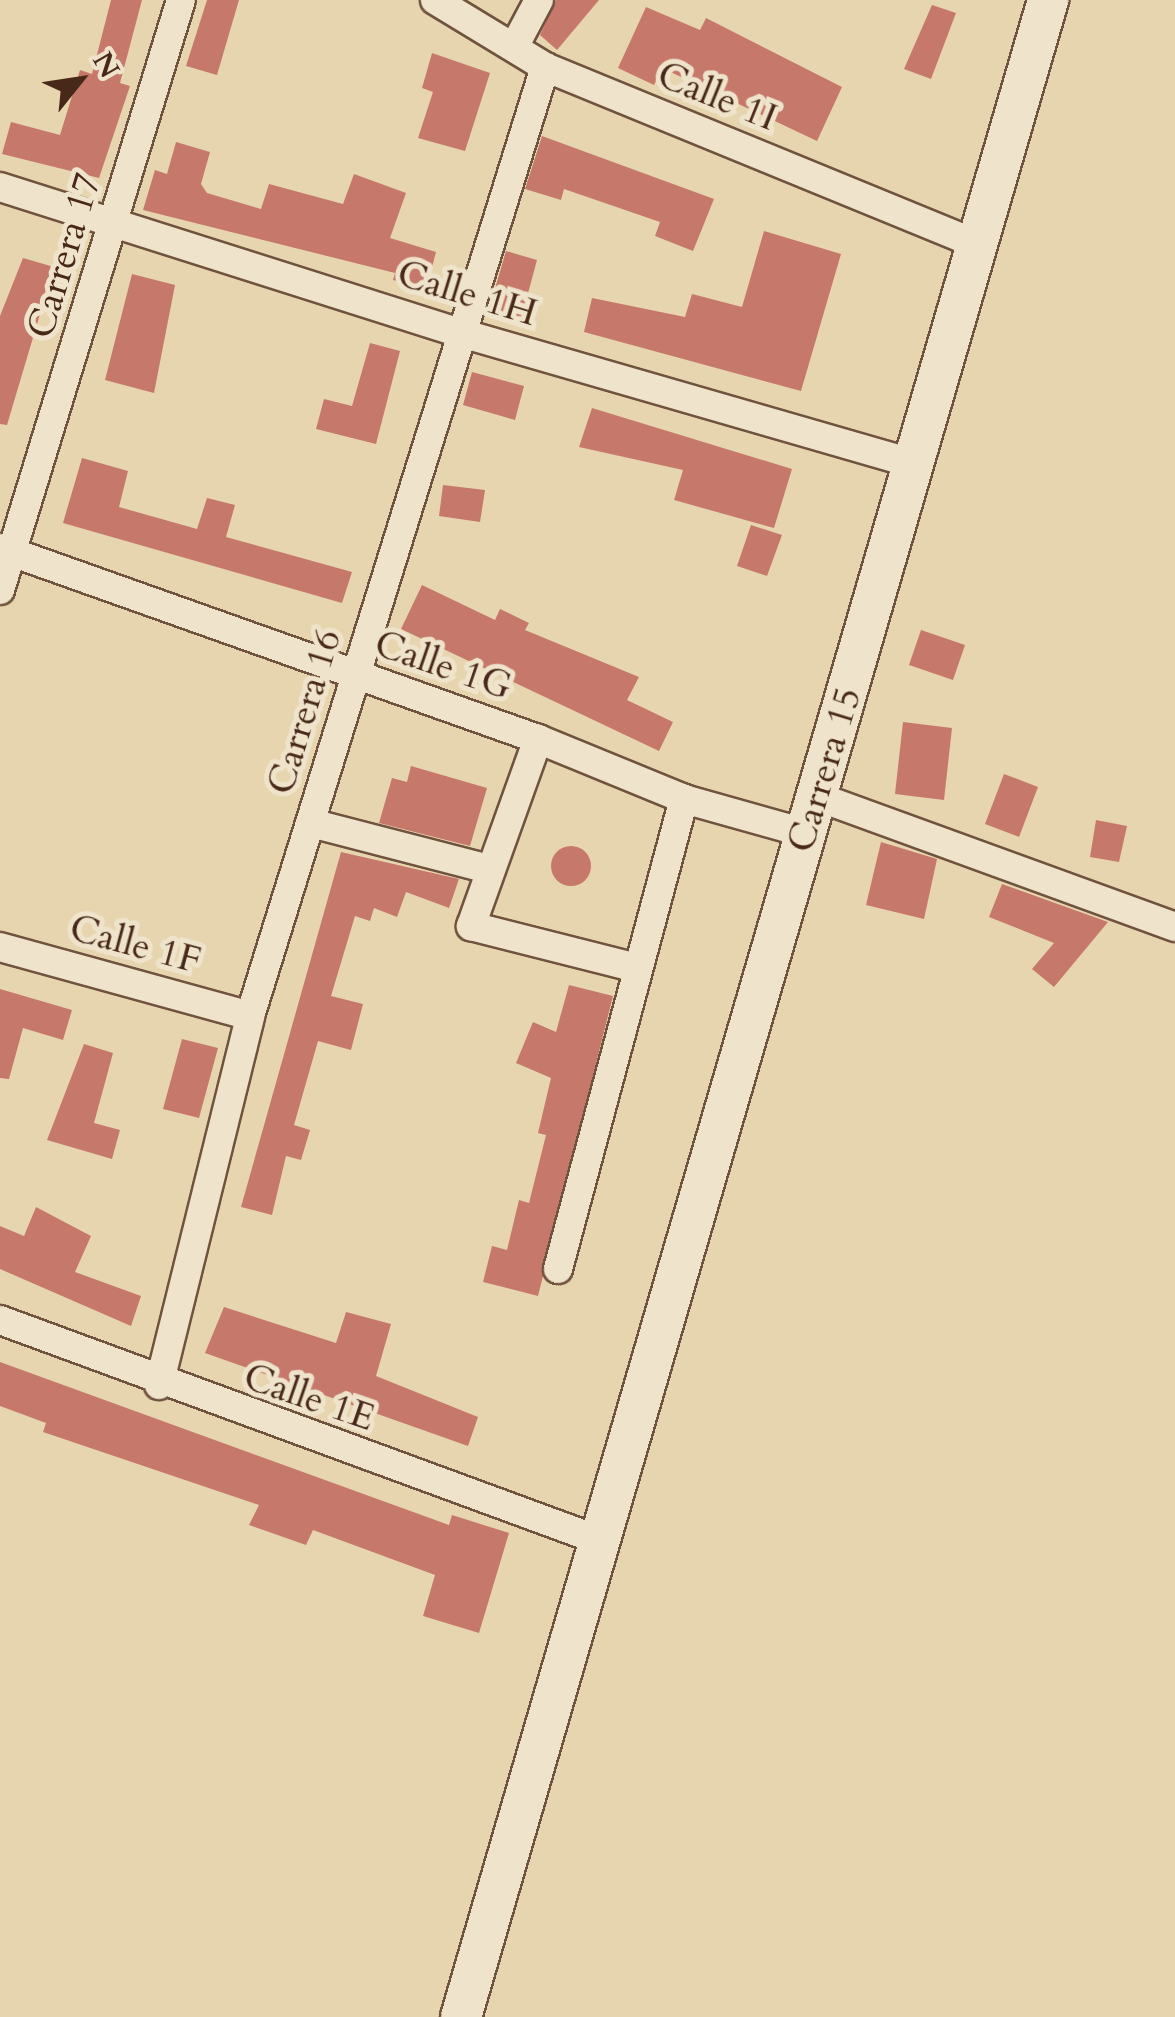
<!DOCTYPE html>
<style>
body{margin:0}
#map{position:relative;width:1175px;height:2017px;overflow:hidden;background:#e7d5af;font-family:Cardo,serif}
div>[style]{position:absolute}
.building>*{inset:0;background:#c6796a}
.round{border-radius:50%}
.roads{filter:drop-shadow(2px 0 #70533e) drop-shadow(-2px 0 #70533e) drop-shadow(0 2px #70533e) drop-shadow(0 -2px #70533e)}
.street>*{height:28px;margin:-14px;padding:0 14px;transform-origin:14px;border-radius:14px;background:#efe4cb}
.secondary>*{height:40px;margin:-20px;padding:0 20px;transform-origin:20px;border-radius:20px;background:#efe4cb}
span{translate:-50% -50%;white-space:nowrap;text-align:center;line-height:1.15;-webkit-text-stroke:10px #efe4cb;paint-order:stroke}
.street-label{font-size:38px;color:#482819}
.north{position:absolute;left:30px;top:30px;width:100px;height:100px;-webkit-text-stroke:8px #efe4cb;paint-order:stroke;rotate:60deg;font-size:28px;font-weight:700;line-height:40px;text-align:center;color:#482819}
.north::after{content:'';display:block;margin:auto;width:35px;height:45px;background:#482819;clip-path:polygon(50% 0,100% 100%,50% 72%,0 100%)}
</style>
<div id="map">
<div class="building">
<div style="clip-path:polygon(111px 0,142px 0,120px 83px,130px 86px,99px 178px,2px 154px,11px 122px,60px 135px,80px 70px,92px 74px)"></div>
<div style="clip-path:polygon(207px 0,239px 0,217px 75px,186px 66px)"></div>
<div style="clip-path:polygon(556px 0,599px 0,557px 50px,540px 35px)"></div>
<div style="clip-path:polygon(932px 5px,956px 13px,931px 79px,904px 69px)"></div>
<div style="clip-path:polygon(646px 7px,700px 30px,706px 18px,842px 87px,817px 141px,662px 68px,654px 85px,618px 68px)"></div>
<div style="clip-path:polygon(432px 53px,490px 73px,465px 151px,418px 138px,433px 92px,422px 88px)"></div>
<div style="clip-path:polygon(542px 136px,714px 199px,693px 251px,655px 236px,660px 222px,564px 189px,561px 200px,525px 189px)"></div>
<div style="clip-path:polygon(176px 142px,210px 152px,201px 184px,207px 193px,261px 209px,269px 184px,343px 204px,354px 174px,406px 193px,390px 238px,436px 252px,426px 290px,393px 280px,395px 273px,143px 210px,155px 170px,167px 174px)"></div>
<div style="clip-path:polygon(764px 231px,841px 254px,801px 391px,584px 332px,592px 298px,685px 317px,692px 294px,742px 307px)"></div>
<div style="clip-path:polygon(506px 251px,537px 260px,521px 319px,489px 309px)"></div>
<div style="clip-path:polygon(23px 258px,54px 267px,7px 425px,0 424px,0 316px)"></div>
<div style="clip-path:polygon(132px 274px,175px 285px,154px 393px,105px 380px)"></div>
<div style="clip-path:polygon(370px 343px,400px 351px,376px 444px,316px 429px,324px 399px,352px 406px)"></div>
<div style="clip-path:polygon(472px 372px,524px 386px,515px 420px,463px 405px)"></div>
<div style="clip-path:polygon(592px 408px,792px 469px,774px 528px,674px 500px,683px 470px,579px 447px)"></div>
<div style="clip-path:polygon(82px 458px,128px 471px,119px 507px,197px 529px,207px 498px,235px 505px,226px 537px,352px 572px,342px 603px,63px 523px)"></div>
<div style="clip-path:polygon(443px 485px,485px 490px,480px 522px,439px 516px)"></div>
<div style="clip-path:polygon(751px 525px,782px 535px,767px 576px,737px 566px)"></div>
<div style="clip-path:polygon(422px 585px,495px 620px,500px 609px,529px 623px,525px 630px,639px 677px,627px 700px,673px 722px,659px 751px,401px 629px)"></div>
<div style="clip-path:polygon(921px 630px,965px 645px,953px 680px,909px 665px)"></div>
<div style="clip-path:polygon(903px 722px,952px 728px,944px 800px,895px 794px)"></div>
<div style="clip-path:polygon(411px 766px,487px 788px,470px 846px,379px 823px,392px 778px,407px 782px)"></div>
<div style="clip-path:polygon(1004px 774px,1038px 787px,1019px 837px,985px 824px)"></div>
<div style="clip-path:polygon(1096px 820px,1127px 826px,1119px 862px,1090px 857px)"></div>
<div style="clip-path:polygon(881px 842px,937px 859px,924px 919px,866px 905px)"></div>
<div class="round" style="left:551px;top:846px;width:40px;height:40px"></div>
<div style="clip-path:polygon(341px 852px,459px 879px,449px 908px,406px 892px,397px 917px,374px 908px,370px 921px,355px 916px,331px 996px,363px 1004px,351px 1050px,318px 1041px,294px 1125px,310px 1130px,301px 1160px,286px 1156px,272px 1215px,241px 1207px)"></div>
<div style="clip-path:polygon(1002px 884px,1108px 922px,1054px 987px,1032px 969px,1054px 943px,989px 917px)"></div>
<div style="clip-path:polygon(569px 985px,613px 996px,538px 1296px,483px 1282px,492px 1246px,507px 1250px,519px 1200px,529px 1203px,546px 1135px,538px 1133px,551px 1078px,516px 1063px,533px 1022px,556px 1032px)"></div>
<div style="clip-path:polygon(0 989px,72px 1010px,63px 1040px,23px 1028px,9px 1079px,0 1078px)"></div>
<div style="clip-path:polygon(182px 1039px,218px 1048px,199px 1118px,163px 1109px)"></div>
<div style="clip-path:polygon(84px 1044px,113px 1053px,94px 1123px,120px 1130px,112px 1159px,47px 1140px)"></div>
<div style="clip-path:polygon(36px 1207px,91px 1236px,75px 1272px,141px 1296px,131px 1326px,0 1269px,0 1226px,24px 1236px)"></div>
<div style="clip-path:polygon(224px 1307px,336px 1343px,346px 1312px,391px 1324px,376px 1376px,478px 1417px,468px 1446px,205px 1353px)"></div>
<div style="clip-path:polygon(0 1362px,449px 1525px,452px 1515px,509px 1533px,479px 1633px,423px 1616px,435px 1575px,313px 1530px,306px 1545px,249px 1525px,259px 1505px,43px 1432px,46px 1423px,0 1406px)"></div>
</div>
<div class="roads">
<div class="street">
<div style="left:435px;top:0;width:129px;rotate:31.3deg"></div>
<div style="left:545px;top:67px;width:470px;rotate:22.3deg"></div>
<div style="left:514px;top:47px;width:53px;rotate:-62deg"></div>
<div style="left:0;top:187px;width:484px;rotate:17.6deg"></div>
<div style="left:461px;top:333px;width:473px;rotate:16.1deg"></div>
<div style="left:0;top:548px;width:571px;rotate:19.55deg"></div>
<div style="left:538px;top:739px;width:158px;rotate:22.3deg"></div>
<div style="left:684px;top:799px;width:126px;rotate:15.7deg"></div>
<div style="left:0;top:590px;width:617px;rotate:-72.95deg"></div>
<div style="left:538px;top:739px;width:199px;rotate:109.7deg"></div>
<div style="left:471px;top:926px;width:171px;rotate:14.2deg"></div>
<div style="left:818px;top:797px;width:380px;rotate:20deg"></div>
<div style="left:311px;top:823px;width:184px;rotate:14.5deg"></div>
<div style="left:0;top:947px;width:259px;rotate:15.4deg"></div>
<div style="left:558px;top:1269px;width:487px;rotate:-75deg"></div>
<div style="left:0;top:1320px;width:635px;rotate:20.18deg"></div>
<div style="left:159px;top:1385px;width:380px;rotate:-76.1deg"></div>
<div style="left:250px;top:1016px;width:994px;rotate:-72.73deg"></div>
</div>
<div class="secondary">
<div style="left:461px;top:2017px;width:2101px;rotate:-73.77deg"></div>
</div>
</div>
<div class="street-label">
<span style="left:717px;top:97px;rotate:22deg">Calle 1I</span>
<span style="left:65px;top:256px;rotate:-73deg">Carrera 17</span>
<span style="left:467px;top:294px;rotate:17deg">Calle 1H</span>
<span style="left:443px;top:666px;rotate:19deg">Calle 1G</span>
<span style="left:305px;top:712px;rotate:-73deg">Carrera 16</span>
<span style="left:825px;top:770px;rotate:-73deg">Carrera 15</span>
<span style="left:135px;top:945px;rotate:15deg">Calle 1F</span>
<span style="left:309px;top:1398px;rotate:19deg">Calle 1E</span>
</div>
<div class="north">N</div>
</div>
